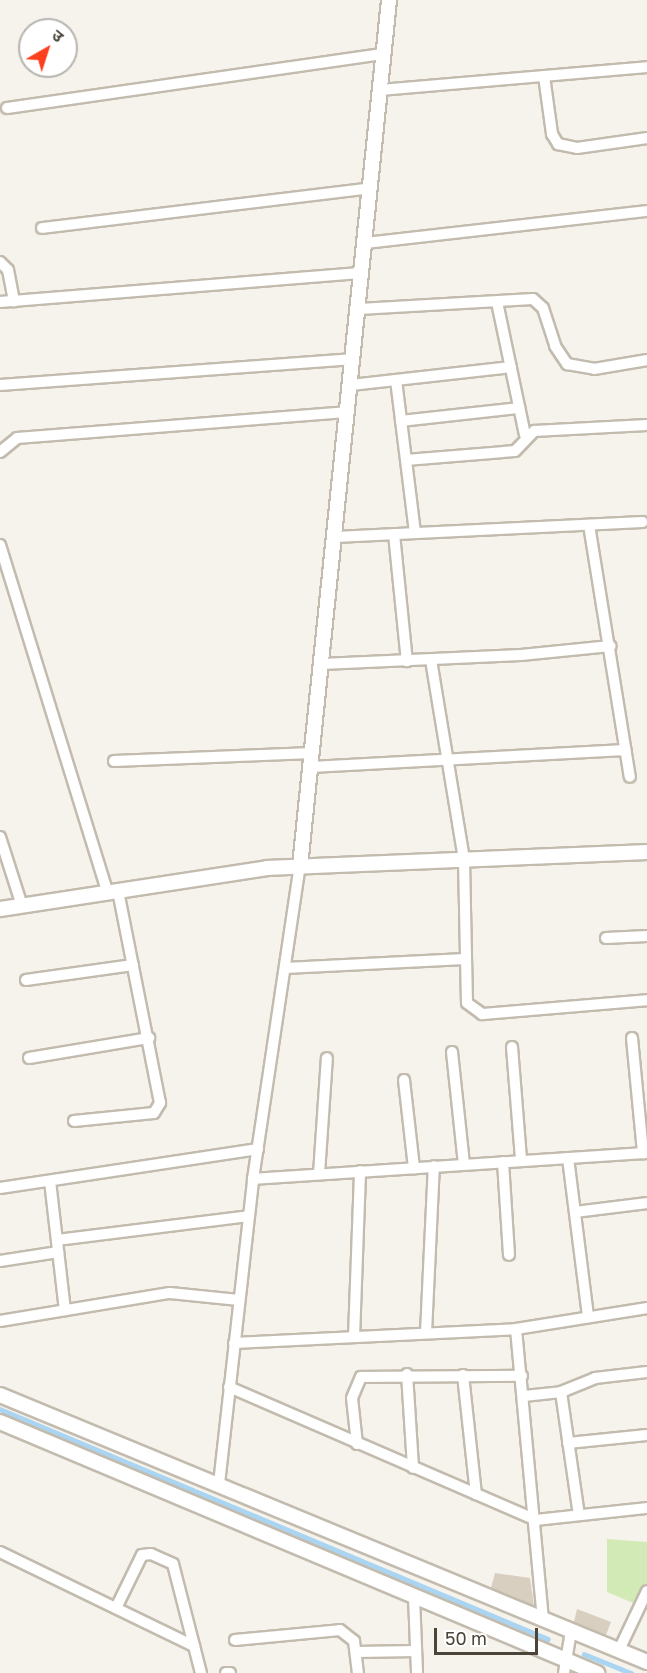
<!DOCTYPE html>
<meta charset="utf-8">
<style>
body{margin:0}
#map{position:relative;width:647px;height:1673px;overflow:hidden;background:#f6f3ec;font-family:"Golos Text","Noto Sans Devanagari",sans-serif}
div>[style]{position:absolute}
.green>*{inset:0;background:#d2eab5}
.stream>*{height:4.5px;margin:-2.25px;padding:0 2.25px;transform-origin:2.25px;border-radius:2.25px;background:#a9d4f2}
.building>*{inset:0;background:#d8cfc1}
.roads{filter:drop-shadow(2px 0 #c2bbae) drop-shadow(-2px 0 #c2bbae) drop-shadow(0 2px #c2bbae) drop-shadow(0 -2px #c2bbae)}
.minor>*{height:10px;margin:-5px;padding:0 5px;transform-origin:5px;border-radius:5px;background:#fff}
.tertiary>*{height:14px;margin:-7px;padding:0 7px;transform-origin:7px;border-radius:7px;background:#fff}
span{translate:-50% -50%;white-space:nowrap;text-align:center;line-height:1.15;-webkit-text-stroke:4.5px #fff;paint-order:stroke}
.north{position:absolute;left:18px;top:18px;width:60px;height:60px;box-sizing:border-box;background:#fff;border:2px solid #b7b4b0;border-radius:50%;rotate:39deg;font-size:16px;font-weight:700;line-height:24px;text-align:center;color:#4b4439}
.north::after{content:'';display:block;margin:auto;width:21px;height:27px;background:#fc3f1d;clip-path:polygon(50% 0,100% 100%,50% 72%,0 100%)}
.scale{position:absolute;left:434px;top:1628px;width:104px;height:27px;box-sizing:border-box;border:3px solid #4b4439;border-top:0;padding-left:8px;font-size:18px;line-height:21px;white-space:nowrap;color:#4b4439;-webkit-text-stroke:4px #fff;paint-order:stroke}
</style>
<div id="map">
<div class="green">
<div style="clip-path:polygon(607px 1539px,647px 1542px,647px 1585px,633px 1603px,607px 1592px)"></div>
</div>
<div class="stream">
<div style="left:0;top:1409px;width:594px;rotate:22.77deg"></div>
<div style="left:584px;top:1654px;width:51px;rotate:22deg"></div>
</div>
<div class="building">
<div style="clip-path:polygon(495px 1573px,530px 1578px,534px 1606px,491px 1588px)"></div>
<div style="clip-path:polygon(577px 1609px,611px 1622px,606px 1635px,574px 1622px)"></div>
</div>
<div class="roads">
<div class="minor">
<div style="left:544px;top:76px;width:59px;rotate:82.1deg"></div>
<div style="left:552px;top:134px;width:12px;rotate:59deg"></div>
<div style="left:558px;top:144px;width:19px;rotate:12deg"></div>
<div style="left:577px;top:148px;width:71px;rotate:-8.1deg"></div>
<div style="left:380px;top:90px;width:268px;rotate:-4.9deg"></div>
<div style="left:7px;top:108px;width:381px;rotate:-8.2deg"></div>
<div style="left:42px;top:228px;width:331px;rotate:-6.9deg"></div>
<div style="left:366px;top:243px;width:283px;rotate:-6.5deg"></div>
<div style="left:0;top:262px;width:11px;rotate:45deg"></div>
<div style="left:8px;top:270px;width:32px;rotate:79deg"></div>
<div style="left:0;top:302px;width:364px;rotate:-4.6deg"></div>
<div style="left:497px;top:302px;width:136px;rotate:78.1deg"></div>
<div style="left:359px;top:309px;width:174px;rotate:-3.3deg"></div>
<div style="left:533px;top:299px;width:13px;rotate:42deg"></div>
<div style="left:543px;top:308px;width:40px;rotate:72deg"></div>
<div style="left:555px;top:346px;width:22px;rotate:56deg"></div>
<div style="left:567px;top:364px;width:27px;rotate:10deg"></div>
<div style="left:594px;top:369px;width:54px;rotate:-9.6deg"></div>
<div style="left:396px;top:380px;width:154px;rotate:82.9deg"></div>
<div style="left:0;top:385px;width:355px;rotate:-4.2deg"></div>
<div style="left:351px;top:385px;width:161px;rotate:-6.4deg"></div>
<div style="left:401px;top:421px;width:119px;rotate:-6.3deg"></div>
<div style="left:0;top:452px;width:22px;rotate:-39deg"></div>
<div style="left:17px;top:438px;width:333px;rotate:-4.5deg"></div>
<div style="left:406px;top:460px;width:109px;rotate:-4.7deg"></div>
<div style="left:515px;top:451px;width:28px;rotate:-46deg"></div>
<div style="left:534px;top:431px;width:113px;rotate:-3deg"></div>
<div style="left:589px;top:525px;width:255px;rotate:80.8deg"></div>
<div style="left:394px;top:534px;width:128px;rotate:84.2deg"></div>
<div style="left:335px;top:537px;width:308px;rotate:-2.8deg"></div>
<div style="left:0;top:545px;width:364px;rotate:72.8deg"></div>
<div style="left:431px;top:660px;width:203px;rotate:80.6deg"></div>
<div style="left:464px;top:860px;width:143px;rotate:88.8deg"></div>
<div style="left:467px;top:1003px;width:19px;rotate:36deg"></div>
<div style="left:482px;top:1014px;width:166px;rotate:-4.8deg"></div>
<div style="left:322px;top:664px;width:199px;rotate:-2.6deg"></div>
<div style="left:521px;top:655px;width:90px;rotate:-5.7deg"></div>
<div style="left:114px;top:761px;width:198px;rotate:-2.3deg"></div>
<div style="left:311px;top:767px;width:315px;rotate:-3.1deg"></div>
<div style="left:0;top:837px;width:72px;rotate:72.3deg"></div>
<div style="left:606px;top:938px;width:41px;rotate:-2.8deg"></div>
<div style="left:285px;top:968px;width:180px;rotate:-2.9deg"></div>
<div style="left:26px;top:980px;width:108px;rotate:-8deg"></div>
<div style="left:632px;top:1038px;width:116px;rotate:84.5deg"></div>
<div style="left:512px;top:1047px;width:113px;rotate:85.4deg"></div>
<div style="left:452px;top:1052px;width:113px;rotate:83.9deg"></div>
<div style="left:29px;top:1058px;width:122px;rotate:-9.5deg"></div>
<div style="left:404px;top:1080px;width:89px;rotate:83.5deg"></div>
<div style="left:74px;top:1121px;width:80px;rotate:-5.7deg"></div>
<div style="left:154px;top:1113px;width:12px;rotate:-59deg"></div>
<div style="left:160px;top:1103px;width:216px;rotate:-101.2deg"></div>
<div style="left:568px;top:1158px;width:159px;rotate:82.8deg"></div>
<div style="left:503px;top:1162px;width:93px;rotate:86.3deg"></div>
<div style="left:319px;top:1174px;width:116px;rotate:-86.1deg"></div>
<div style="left:253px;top:1179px;width:395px;rotate:-3.8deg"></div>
<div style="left:50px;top:1181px;width:130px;rotate:83.4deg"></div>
<div style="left:0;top:1188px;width:261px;rotate:-8.6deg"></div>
<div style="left:575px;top:1212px;width:73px;rotate:-7.1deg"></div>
<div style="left:57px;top:1240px;width:193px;rotate:-7.1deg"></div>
<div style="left:0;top:1261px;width:59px;rotate:-8.8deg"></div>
<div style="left:0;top:1321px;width:172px;rotate:-9.4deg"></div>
<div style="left:170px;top:1293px;width:69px;rotate:5.8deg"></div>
<div style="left:516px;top:1329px;width:292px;rotate:84.7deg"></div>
<div style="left:426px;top:1333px;width:167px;rotate:-87.3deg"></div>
<div style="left:354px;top:1337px;width:166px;rotate:-87.9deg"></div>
<div style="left:234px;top:1343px;width:282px;rotate:-2.8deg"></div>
<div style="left:516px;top:1329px;width:133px;rotate:-9.1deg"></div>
<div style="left:407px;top:1374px;width:94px;rotate:86.3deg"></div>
<div style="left:463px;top:1375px;width:120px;rotate:83.8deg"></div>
<div style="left:229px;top:1387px;width:335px;rotate:23.4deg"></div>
<div style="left:536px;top:1520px;width:112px;rotate:-6.2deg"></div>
<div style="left:561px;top:1392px;width:124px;rotate:81.7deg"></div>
<div style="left:524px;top:1396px;width:37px;rotate:-6deg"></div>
<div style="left:561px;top:1392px;width:37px;rotate:-22deg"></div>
<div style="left:595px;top:1378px;width:52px;rotate:-6.6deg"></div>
<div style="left:568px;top:1443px;width:79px;rotate:-5.8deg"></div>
<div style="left:357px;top:1444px;width:46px;rotate:-96.2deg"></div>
<div style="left:352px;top:1398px;width:23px;rotate:-67deg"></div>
<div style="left:361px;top:1377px;width:161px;rotate:-0.4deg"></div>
<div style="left:219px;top:1484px;width:307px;rotate:-83.6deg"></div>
<div style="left:253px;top:1179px;width:317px;rotate:-81.5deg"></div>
<div style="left:0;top:1552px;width:216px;rotate:25.9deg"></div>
<div style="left:414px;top:1597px;width:76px;rotate:87.7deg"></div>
<div style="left:116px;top:1608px;width:59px;rotate:-63.9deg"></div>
<div style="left:142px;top:1555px;width:9px;rotate:-6deg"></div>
<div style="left:151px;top:1554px;width:24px;rotate:24deg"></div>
<div style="left:173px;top:1564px;width:113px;rotate:75.6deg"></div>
<div style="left:235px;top:1640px;width:105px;rotate:-5.4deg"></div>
<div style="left:340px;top:1630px;width:18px;rotate:38deg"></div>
<div style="left:354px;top:1641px;width:32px;rotate:83deg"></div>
<div style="left:619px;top:1650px;width:65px;rotate:-64.6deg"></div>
<div style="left:356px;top:1652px;width:60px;rotate:-1deg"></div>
<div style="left:226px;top:1673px;width:4px"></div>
<div style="left:564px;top:1673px;width:43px;rotate:-80.5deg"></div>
</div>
<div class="tertiary">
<div style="left:300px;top:866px;width:871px;rotate:-84.13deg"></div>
<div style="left:0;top:909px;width:270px;rotate:-8.7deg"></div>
<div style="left:267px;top:868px;width:380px;rotate:-2.4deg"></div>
<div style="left:0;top:1395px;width:700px;rotate:22.42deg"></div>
<div style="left:0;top:1422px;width:648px;rotate:22.8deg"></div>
</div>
</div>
<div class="north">उ</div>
<div class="scale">50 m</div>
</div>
